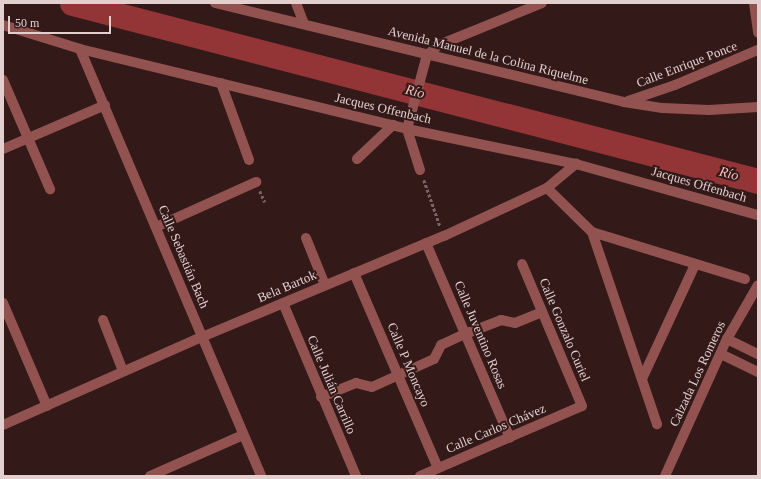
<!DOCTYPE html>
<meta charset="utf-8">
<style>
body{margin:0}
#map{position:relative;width:761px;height:479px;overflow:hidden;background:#331918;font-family:"Times New Roman",serif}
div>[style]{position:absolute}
.river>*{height:25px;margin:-12.5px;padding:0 12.5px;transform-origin:12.5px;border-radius:12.5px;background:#933536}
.path>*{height:2.5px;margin-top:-1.25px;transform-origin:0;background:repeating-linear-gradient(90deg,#7c6564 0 3px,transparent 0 5px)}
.minor>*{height:10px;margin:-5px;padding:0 5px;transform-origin:5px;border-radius:5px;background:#925350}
span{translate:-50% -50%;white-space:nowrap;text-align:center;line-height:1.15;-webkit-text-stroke:4px #331918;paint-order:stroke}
.street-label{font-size:13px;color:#e2cfce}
.water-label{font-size:14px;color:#f6c0bc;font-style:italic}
.frame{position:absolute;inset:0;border:4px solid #e2cfce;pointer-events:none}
.scale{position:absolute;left:8px;top:16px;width:103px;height:18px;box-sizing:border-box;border:2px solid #e2cfce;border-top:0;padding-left:5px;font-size:12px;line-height:14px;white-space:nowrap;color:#e2cfce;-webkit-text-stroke:3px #331918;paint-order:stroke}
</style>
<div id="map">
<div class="river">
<div style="left:72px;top:3px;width:709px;rotate:14.55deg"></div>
</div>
<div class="path">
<div style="left:424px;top:180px;width:49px;rotate:70.8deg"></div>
<div style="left:260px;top:191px;width:12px;rotate:66deg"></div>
</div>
<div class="minor">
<div style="left:215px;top:3px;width:421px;rotate:13.6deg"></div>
<div style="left:624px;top:102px;width:39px;rotate:9deg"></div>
<div style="left:663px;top:108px;width:46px;rotate:2.5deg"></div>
<div style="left:709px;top:110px;width:49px;rotate:-3.5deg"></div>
<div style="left:296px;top:3px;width:22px;rotate:69deg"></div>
<div style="left:754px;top:3px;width:30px;rotate:82deg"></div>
<div style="left:3px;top:25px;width:81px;rotate:17.3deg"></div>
<div style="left:80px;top:49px;width:337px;rotate:13.7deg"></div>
<div style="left:407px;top:129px;width:173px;rotate:11.7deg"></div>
<div style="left:576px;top:164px;width:189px;rotate:15.7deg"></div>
<div style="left:80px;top:49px;width:464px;rotate:67deg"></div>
<div style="left:3px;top:80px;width:119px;rotate:66.7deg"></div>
<div style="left:221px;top:83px;width:82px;rotate:70deg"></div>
<div style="left:628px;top:101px;width:50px;rotate:-18.8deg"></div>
<div style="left:675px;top:85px;width:90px;rotate:-22.9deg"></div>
<div style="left:407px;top:129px;width:77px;rotate:-74.9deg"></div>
<div style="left:427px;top:55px;width:16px;rotate:-40deg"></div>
<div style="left:439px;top:45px;width:111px;rotate:-22.2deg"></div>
<div style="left:407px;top:129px;width:43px;rotate:72.4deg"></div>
<div style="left:3px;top:149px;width:111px;rotate:-23.3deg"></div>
<div style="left:357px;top:159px;width:50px;rotate:-43.4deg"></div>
<div style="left:547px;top:188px;width:63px;rotate:44.4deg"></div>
<div style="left:592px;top:232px;width:160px;rotate:17.1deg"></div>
<div style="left:156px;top:227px;width:110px;rotate:-24.2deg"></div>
<div style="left:592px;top:232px;width:203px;rotate:71.3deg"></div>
<div style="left:306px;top:238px;width:51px;rotate:68deg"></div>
<div style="left:426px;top:243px;width:212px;rotate:66.7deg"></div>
<div style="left:354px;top:273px;width:212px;rotate:66.7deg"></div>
<div style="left:3px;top:303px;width:112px;rotate:66.9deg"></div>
<div style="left:283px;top:303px;width:188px;rotate:67.1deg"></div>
<div style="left:103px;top:320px;width:55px;rotate:68.6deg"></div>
<div style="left:727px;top:339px;width:34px;rotate:26deg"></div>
<div style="left:721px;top:354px;width:41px;rotate:25.9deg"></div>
<div style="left:642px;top:379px;width:126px;rotate:-65.1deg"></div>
<div style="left:321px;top:397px;width:38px;rotate:-22deg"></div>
<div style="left:356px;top:383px;width:16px;rotate:14deg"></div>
<div style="left:372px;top:387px;width:68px;rotate:-24.3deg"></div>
<div style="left:434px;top:359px;width:16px;rotate:-63deg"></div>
<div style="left:441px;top:345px;width:26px;rotate:-25deg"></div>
<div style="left:465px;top:334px;width:39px;rotate:-21deg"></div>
<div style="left:501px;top:320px;width:14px;rotate:12deg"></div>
<div style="left:515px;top:323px;width:29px;rotate:-22deg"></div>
<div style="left:3px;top:425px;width:218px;rotate:-23.9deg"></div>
<div style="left:202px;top:337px;width:262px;rotate:-22.7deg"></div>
<div style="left:444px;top:236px;width:114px;rotate:-25deg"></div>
<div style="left:547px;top:188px;width:38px;rotate:-40deg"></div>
<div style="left:150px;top:476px;width:102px;rotate:-23.8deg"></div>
<div style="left:420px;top:476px;width:176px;rotate:-23.4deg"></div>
<div style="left:582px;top:406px;width:154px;rotate:-112.9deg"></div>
<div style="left:665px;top:476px;width:150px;rotate:-65.7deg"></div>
<div style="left:727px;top:339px;width:62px;rotate:-60.1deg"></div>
</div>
<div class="street-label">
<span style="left:488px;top:56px;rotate:14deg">Avenida Manuel de la Colina Riquelme</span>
<span style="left:687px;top:65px;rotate:-21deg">Calle Enrique Ponce</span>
<span style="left:383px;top:109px;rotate:13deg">Jacques Offenbach</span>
<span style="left:699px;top:185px;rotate:16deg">Jacques Offenbach</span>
<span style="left:183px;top:257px;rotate:67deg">Calle Sebastián Bach</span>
<span style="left:287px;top:287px;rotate:-23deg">Bela Bartok</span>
<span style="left:564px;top:330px;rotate:67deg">Calle Gonzalo Curiel</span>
<span style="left:480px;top:335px;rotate:67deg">Calle Juventino Rosas</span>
<span style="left:408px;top:365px;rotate:67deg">Calle P Moncayo</span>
<span style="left:698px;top:374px;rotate:-65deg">Calzada Los Romeros</span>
<span style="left:331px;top:385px;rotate:67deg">Calle Julián Carrillo</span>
<span style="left:496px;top:429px;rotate:-23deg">Calle Carlos Chávez</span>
</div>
<div class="water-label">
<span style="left:415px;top:92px;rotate:15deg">Río</span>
<span style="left:729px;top:174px;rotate:15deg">Río</span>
</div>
<div class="frame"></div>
<div class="scale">50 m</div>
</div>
